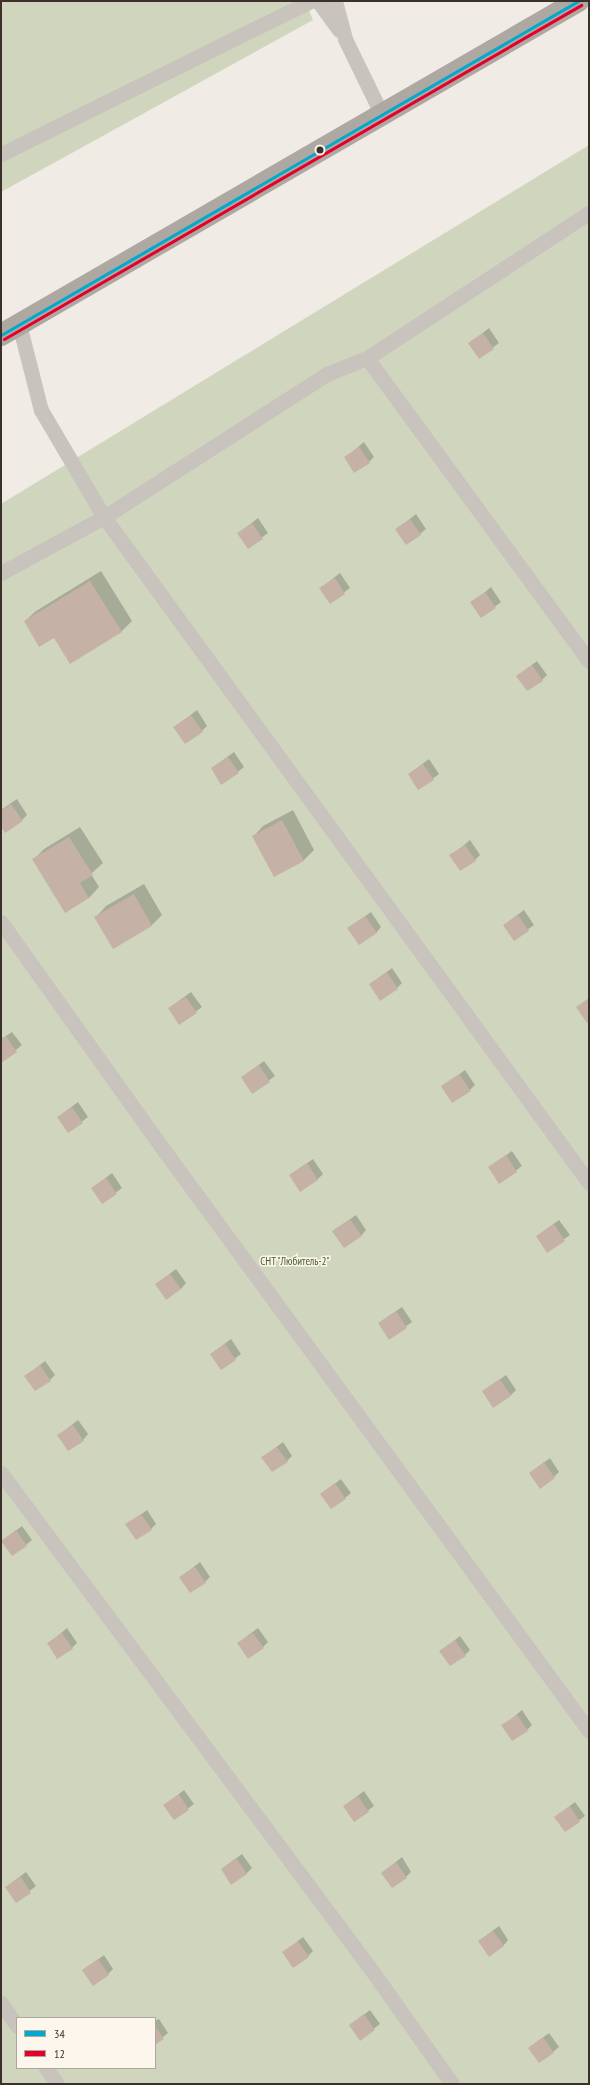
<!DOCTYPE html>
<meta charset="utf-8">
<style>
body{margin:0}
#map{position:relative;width:590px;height:2085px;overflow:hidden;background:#f0ebe5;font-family:"PT Sans Narrow",sans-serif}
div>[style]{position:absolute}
.green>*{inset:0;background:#d0d6be}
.shadow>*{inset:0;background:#0003}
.building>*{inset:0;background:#c5b1a6}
.service>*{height:15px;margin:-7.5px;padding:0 7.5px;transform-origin:7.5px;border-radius:7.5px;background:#c9c3bd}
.primary>*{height:22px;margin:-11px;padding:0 11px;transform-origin:11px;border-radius:11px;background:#aea8a2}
.bus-1>*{height:3px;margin:-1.5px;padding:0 1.5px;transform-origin:1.5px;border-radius:1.5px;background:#00a9ce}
.bus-2>*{height:3px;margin:-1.5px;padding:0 1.5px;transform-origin:1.5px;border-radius:1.5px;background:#e4002b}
.dots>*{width:11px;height:11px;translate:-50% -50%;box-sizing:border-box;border:2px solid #fcf6ed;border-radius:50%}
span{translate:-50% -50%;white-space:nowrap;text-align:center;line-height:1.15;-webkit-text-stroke:3px #fcf6ed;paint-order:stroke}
.park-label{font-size:11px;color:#475c2c}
.frame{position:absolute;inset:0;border:2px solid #3b312a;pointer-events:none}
.legend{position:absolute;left:16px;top:2017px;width:140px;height:52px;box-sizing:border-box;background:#fcf6ed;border:1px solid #afa79f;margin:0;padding:5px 7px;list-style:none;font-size:12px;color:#3b312a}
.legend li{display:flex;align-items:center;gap:8px;height:20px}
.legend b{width:20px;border:1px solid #afa79f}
</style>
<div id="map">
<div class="green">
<div style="clip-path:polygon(1px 1px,305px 1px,313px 20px,1px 192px)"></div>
<div style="clip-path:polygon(evenodd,589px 145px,589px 2084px,1px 2084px,1px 504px,589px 145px,17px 2018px,155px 2018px,155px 2068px,17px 2068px,17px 2018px)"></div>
</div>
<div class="shadow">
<div style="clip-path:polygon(489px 328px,499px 343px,479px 358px,470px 343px)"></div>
<div style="clip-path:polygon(364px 442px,374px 457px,369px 462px,345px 458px)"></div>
<div style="clip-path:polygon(416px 514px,426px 529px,420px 534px,396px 530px)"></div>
<div style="clip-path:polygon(258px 518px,268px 533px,248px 548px,238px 534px)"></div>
<div style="clip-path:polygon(101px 571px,132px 621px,121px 632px,54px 637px,25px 621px,36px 611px)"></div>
<div style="clip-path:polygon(340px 573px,350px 588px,330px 603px,321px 588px)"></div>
<div style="clip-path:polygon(491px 587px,501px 602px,481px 617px,472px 603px)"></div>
<div style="clip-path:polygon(537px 661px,547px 675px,542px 680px,517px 676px)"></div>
<div style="clip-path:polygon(197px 710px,207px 726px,202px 731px,175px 727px)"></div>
<div style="clip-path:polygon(234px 752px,244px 767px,222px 784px,212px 768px)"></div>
<div style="clip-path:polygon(429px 759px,439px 774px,419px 789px,409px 774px)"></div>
<div style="clip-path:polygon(17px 799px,27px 815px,22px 820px,1px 825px,1px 810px)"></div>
<div style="clip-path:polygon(293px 810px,314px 850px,304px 860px,274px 876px,253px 837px,263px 826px)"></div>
<div style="clip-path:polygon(80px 827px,103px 863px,91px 874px,99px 887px,89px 898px,33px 860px,44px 849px)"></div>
<div style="clip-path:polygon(470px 840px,480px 855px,475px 860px,451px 856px)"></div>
<div style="clip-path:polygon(144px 884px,162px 915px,152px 925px,114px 948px,96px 917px,106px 906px)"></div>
<div style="clip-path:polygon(524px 910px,534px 925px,514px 940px,504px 925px)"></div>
<div style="clip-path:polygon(371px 912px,381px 927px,376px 933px,349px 928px)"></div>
<div style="clip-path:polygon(392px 968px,402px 983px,397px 988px,370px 984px)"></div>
<div style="clip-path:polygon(191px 992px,202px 1007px,179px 1024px,169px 1008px)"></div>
<div style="clip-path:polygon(12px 1032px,22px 1045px,2px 1061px,1px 1039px)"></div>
<div style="clip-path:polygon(264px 1061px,275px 1076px,252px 1093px,242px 1077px)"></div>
<div style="clip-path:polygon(465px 1070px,475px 1085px,470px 1090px,443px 1086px)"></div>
<div style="clip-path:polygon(78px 1102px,88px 1117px,68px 1132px,58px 1117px)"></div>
<div style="clip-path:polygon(512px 1151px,522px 1166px,500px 1183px,489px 1167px)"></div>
<div style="clip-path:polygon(313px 1159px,323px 1174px,318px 1179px,290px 1175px)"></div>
<div style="clip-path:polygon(112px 1173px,122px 1188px,102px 1203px,92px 1188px)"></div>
<div style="clip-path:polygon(356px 1215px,366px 1230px,361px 1236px,334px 1231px)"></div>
<div style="clip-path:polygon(559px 1220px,570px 1235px,547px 1251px,537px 1236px)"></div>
<div style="clip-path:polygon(176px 1269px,186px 1283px,181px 1289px,156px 1284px)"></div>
<div style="clip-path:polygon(402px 1307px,412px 1322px,389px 1338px,379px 1323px)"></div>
<div style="clip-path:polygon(231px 1339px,241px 1354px,221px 1369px,211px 1354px)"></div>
<div style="clip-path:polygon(45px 1361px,55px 1375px,50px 1380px,26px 1376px)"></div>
<div style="clip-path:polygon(506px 1375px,516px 1390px,511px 1395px,483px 1391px)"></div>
<div style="clip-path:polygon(78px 1420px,88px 1434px,83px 1440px,59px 1435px)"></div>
<div style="clip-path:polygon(283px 1442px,292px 1456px,287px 1461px,263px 1457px)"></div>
<div style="clip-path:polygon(550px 1458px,559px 1472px,554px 1477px,530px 1473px)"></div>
<div style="clip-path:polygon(341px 1479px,351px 1493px,345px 1498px,321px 1494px)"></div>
<div style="clip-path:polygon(147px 1510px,156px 1524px,151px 1529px,127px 1525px)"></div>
<div style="clip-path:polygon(22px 1526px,32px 1540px,26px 1545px,2px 1541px)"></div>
<div style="clip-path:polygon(200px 1562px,210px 1577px,205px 1582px,181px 1577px)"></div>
<div style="clip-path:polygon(67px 1628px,77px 1643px,72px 1648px,48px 1644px)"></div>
<div style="clip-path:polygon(258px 1628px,268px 1642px,263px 1647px,238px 1643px)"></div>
<div style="clip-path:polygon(460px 1636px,470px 1650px,465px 1655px,441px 1651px)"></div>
<div style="clip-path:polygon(522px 1710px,532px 1725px,527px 1730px,503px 1726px)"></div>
<div style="clip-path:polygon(184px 1790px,194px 1804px,174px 1819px,165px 1805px)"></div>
<div style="clip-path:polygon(364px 1791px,374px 1806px,354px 1821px,344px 1806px)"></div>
<div style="clip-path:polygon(575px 1802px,585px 1816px,565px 1831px,555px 1817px)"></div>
<div style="clip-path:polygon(242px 1854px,252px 1868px,246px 1874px,222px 1869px)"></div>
<div style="clip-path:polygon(402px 1857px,411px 1872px,406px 1877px,382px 1873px)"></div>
<div style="clip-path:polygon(26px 1872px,36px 1886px,16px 1902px,6px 1887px)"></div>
<div style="clip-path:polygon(499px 1926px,508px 1940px,503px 1946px,479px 1941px)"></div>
<div style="clip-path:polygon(303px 1937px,313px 1951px,308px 1956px,284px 1952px)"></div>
<div style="clip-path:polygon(104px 1955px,113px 1969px,108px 1974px,84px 1970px)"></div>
<div style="clip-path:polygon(370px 2010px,380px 2024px,360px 2039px,350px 2025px)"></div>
<div style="clip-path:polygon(159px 2019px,168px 2033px,155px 2044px,155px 2021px)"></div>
<div style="clip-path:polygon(549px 2033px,559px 2047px,553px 2052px,529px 2048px)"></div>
</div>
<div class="building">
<div style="clip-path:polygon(483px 333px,494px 349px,479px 359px,468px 343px)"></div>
<div style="clip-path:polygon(359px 447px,370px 463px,354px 473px,344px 457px)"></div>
<div style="clip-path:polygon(410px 519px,421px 535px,406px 545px,395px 529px)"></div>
<div style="clip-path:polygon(252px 523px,263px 539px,248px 549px,237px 533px)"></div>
<div style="clip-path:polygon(335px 578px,345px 594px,330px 604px,319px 588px)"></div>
<div style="clip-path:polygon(90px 581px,122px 632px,70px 664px,54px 638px,39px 647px,24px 621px)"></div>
<div style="clip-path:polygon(485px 592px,496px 608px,481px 618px,470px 602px)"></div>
<div style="clip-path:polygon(532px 665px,543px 681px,527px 691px,516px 676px)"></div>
<div style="clip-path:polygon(191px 715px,203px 732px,185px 744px,173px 727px)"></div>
<div style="clip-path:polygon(228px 757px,239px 773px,221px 785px,211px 768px)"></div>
<div style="clip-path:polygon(423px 764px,434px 780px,418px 790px,408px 774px)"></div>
<div style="clip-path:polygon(11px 804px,23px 821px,5px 833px,1px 827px,1px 811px)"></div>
<div style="clip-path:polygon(282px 820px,304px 861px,274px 877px,252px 836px)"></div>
<div style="clip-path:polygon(69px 837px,93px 875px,80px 883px,89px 898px,65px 913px,32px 859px)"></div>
<div style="clip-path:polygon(465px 845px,476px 861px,460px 871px,449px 855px)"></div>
<div style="clip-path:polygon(134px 894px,152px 926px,113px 949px,94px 917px)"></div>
<div style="clip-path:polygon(518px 915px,529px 931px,514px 941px,503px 925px)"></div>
<div style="clip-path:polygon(365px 916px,377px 933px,359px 945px,347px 928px)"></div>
<div style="clip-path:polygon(387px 972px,398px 989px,380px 1001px,369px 984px)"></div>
<div style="clip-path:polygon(186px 997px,197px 1013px,179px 1025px,168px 1008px)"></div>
<div style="clip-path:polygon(589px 998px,589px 1021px,587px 1023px,576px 1007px)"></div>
<div style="clip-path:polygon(6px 1036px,17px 1052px,1px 1063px,1px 1040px)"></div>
<div style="clip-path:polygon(259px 1065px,270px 1082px,252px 1094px,241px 1077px)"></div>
<div style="clip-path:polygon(459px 1074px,471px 1091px,452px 1103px,441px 1086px)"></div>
<div style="clip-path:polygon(72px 1107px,83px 1123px,68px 1133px,57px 1117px)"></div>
<div style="clip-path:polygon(506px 1155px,517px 1172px,499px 1184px,488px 1167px)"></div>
<div style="clip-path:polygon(307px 1163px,318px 1180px,300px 1192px,289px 1175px)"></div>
<div style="clip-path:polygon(106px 1178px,117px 1194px,102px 1204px,91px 1188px)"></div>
<div style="clip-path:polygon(350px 1219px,362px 1236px,344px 1248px,332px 1231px)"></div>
<div style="clip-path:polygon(554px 1224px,565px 1241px,547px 1253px,536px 1236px)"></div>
<div style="clip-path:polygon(170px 1274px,181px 1289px,166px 1300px,155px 1284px)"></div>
<div style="clip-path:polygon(396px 1311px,407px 1328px,389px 1340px,378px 1323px)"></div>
<div style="clip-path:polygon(225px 1344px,236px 1360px,221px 1370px,210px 1354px)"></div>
<div style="clip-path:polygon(40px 1365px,51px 1381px,35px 1391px,24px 1376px)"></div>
<div style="clip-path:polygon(500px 1379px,511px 1396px,493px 1408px,482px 1391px)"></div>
<div style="clip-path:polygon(73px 1425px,84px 1441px,68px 1451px,57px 1435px)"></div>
<div style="clip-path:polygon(277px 1447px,288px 1462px,272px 1472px,261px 1457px)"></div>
<div style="clip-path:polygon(544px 1462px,555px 1478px,540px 1489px,529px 1473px)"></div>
<div style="clip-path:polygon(335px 1483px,346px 1499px,331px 1509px,320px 1494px)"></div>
<div style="clip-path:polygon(141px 1514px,152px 1530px,136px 1540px,125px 1524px)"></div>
<div style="clip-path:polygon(16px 1530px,27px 1546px,12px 1556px,1px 1541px)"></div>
<div style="clip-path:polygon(195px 1567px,206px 1583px,190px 1593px,179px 1577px)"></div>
<div style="clip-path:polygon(62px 1633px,73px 1649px,57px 1659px,47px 1643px)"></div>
<div style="clip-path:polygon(253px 1633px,264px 1648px,248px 1659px,237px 1643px)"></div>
<div style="clip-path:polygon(455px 1640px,466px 1656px,450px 1666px,439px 1651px)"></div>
<div style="clip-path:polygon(517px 1715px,528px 1731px,512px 1741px,501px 1725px)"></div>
<div style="clip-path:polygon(179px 1794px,189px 1810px,174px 1820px,163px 1805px)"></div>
<div style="clip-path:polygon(358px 1796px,369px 1812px,354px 1822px,343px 1806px)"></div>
<div style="clip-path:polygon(570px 1806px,580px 1822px,565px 1832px,554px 1817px)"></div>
<div style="clip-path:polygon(236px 1858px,247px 1874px,231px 1885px,221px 1869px)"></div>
<div style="clip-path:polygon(396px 1862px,407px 1878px,392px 1888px,381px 1873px)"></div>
<div style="clip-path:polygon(21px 1877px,31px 1893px,16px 1903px,5px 1887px)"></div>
<div style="clip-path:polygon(493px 1931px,504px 1946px,489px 1957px,478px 1941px)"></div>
<div style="clip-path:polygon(298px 1941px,309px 1957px,293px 1968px,282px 1952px)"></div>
<div style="clip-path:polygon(98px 1959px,109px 1975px,93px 1986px,82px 1970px)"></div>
<div style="clip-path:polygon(364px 2014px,375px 2030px,360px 2041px,349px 2025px)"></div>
<div style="clip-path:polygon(155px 2026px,164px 2039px,155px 2045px)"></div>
<div style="clip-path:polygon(543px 2037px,554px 2053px,539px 2063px,528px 2048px)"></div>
</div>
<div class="service">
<div style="left:318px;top:1px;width:36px;rotate:54deg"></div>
<div style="left:335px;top:1px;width:39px;rotate:75deg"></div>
<div style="left:345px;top:39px;width:85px;rotate:64deg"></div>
<div style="left:1px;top:154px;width:346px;rotate:-26.3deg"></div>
<div style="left:19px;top:324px;width:89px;rotate:75.7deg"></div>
<div style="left:41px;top:410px;width:124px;rotate:59.5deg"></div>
<div style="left:104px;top:517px;width:824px;rotate:53.94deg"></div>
<div style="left:367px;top:358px;width:376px;rotate:53.8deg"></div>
<div style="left:1px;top:573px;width:117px;rotate:-28.5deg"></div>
<div style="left:104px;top:517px;width:265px;rotate:-32.7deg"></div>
<div style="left:327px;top:374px;width:43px;rotate:-21.8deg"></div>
<div style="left:367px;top:358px;width:265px;rotate:-33.2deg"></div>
<div style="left:1px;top:922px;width:284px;rotate:54.5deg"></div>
<div style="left:166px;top:1153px;width:716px;rotate:53.8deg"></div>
<div style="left:1px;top:1473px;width:617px;rotate:53.3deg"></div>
<div style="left:370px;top:1968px;width:142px;rotate:54.7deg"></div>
<div style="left:1px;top:2003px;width:28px;rotate:55deg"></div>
<div style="left:46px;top:2068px;width:19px;rotate:55deg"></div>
</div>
<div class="primary">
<div style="left:1px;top:335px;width:667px;rotate:-30.06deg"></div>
</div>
<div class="bus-1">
<div style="left:1px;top:335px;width:667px;rotate:-30.06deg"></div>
</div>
<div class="bus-2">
<div style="left:4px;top:339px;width:667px;rotate:-30.06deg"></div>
</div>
<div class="dots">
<div style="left:320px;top:150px;background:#3b312a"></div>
</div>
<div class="park-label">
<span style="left:295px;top:1261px">СНТ "Любитель-2"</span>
</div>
<div class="frame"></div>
<ul class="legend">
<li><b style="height:5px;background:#00a9ce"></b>34</li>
<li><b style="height:5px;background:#e4002b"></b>12</li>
</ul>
</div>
